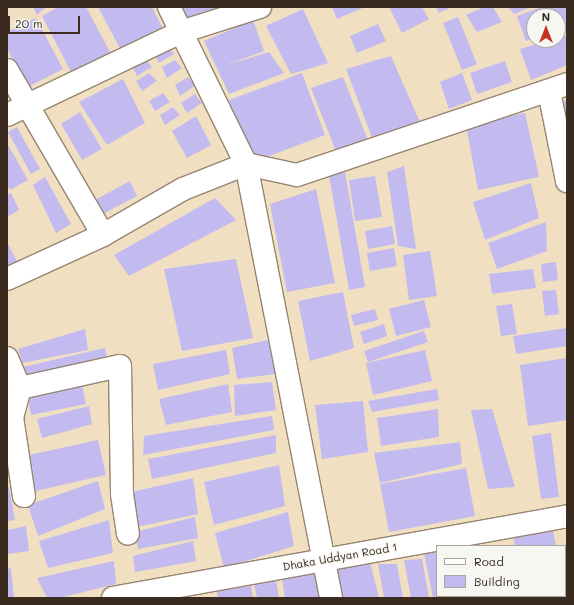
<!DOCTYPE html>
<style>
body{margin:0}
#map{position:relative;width:574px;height:605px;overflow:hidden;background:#f1dfc2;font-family:Mali,sans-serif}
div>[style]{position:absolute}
.building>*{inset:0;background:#c3bbf0}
.roads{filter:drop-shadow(1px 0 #968470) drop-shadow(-1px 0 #968470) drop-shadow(0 1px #968470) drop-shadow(0 -1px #968470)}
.street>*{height:22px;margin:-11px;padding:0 11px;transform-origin:11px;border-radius:11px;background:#fff}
span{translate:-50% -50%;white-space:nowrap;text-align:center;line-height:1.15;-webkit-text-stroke:3px #f6f6f2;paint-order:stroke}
.street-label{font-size:11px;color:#3b2a1e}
.frame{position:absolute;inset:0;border:8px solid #3b2a1e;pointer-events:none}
.legend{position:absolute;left:436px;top:545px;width:130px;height:52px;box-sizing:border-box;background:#f6f6f2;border:1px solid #aba49d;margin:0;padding:5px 7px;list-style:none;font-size:12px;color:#3b2a1e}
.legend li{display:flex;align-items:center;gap:8px;height:20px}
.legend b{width:20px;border:1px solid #aba49d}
.north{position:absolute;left:526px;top:8px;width:40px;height:40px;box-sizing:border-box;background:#f6f6f2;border:1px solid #aba49d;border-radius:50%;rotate:0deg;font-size:11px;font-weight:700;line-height:16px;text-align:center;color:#3b2a1e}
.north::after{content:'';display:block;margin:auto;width:14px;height:18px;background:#c8321e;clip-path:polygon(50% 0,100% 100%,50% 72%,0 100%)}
.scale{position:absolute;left:8px;top:16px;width:72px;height:18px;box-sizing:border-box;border:2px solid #3b2a1e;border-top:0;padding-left:5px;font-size:12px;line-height:14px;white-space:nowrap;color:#3b2a1e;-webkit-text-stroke:3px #f6f6f2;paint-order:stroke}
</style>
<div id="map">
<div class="building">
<div style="clip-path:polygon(33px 7px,46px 7px,37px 15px)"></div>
<div style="clip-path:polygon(58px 7px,86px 7px,111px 54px,74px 78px,42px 16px)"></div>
<div style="clip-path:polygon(98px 7px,152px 7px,166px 35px,123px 54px)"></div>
<div style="clip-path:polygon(183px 7px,230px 7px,189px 23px)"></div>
<div style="clip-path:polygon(332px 7px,365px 7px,337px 19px)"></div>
<div style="clip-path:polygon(389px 7px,422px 7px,429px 19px,402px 33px)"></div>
<div style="clip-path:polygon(436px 7px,452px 7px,439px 13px)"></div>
<div style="clip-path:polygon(484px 7px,493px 7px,502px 22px,477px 32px,466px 15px)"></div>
<div style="clip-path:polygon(508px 7px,531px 7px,514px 14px)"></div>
<div style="clip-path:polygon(541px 7px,567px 7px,567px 27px,558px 30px,558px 16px,534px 16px,534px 38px,526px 41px,517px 16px)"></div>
<div style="clip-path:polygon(303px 9px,328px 63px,291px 74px,266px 26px)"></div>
<div style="clip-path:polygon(458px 17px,477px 64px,462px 70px,443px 23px)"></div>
<div style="clip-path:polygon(36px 18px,63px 69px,28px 87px,7px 49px,7px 32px)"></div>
<div style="clip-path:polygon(253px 20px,264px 51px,223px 66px,269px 52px,284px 73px,229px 94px,204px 41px)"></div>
<div style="clip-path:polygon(378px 24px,386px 41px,357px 53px,350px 36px)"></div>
<div style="clip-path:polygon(567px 35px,567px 65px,531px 80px,520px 49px)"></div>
<div style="clip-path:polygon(167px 45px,174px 54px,159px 63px,154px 53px)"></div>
<div style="clip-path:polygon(391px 56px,422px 127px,374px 143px,346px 69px)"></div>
<div style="clip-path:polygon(145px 58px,152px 67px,137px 76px,132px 66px)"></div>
<div style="clip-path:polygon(175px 60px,182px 68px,167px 78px,162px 67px)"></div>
<div style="clip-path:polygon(505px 61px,512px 82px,477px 94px,470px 73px)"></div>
<div style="clip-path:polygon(149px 73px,157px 81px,142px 91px,136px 81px)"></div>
<div style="clip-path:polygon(302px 73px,325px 135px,253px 162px,229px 100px)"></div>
<div style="clip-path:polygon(462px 73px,472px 100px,449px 109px,440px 82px)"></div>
<div style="clip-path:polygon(188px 77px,195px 86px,180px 96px,175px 85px)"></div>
<div style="clip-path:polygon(343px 77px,371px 148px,337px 154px,311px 88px)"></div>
<div style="clip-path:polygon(123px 79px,145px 123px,107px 145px,79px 102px)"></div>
<div style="clip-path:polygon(163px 93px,170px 102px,155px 111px,149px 101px)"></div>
<div style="clip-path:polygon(195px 94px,202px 103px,187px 113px,181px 103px)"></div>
<div style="clip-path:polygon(567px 100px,567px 135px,556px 104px)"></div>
<div style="clip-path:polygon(173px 107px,180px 115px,165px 125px,160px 115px)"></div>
<div style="clip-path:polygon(80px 112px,102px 149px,82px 160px,61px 124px)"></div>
<div style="clip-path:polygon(525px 113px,539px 177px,478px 190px,466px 125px)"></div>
<div style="clip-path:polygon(196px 116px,211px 145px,187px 158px,172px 131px)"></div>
<div style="clip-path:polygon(17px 127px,40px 169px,31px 174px,8px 132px)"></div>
<div style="clip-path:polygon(7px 143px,28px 180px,10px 190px,7px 185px)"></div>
<div style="clip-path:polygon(404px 166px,416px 249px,398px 246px,387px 172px)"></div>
<div style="clip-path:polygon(345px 172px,365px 287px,349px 290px,329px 175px)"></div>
<div style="clip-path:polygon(375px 176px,382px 217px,355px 221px,349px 180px)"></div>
<div style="clip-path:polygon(45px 177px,71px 224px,56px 233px,33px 185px)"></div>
<div style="clip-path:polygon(130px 181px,137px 196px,99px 216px,91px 202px)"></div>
<div style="clip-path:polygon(531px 183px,539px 218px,485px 240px,473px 202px)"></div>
<div style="clip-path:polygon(316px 189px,335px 283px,287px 292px,270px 204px)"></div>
<div style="clip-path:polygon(11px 193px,19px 210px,7px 217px,7px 195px)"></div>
<div style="clip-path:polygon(215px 198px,236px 220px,129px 276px,114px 255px)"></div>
<div style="clip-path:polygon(546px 222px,547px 251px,497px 269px,488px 243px)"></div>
<div style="clip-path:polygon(392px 226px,395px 244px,368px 249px,365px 231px)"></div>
<div style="clip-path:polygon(7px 242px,19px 265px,7px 270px)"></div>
<div style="clip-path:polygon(394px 248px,397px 266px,370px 271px,367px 253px)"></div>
<div style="clip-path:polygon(430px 251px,437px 296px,409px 300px,403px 255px)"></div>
<div style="clip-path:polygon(236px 259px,253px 338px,182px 351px,164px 269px)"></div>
<div style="clip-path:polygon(556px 262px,558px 280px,543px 282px,541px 264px)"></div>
<div style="clip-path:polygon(533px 269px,536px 288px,492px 294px,489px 274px)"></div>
<div style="clip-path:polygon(556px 290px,559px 314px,545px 316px,542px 291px)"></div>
<div style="clip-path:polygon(343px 292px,354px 348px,310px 361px,298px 301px)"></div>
<div style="clip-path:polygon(424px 300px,431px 327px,396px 336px,389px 309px)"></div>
<div style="clip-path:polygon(512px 304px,517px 334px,501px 336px,496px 306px)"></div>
<div style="clip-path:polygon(375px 309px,378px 320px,354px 326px,351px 315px)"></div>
<div style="clip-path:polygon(384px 324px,387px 336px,364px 344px,360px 332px)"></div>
<div style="clip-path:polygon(567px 328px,567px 346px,516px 354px,513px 336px)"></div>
<div style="clip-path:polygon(85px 329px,88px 350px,22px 363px,18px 349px)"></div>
<div style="clip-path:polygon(424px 331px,428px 342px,368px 362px,364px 351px)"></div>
<div style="clip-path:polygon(268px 340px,276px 374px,237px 379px,232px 348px)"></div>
<div style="clip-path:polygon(105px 348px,108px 364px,27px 383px,23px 367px)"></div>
<div style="clip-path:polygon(226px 350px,230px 374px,158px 390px,153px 364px)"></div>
<div style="clip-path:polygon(425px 350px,432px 381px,373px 395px,366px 363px)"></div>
<div style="clip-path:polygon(567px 358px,567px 420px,528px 426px,520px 365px)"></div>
<div style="clip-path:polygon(81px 381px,86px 404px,31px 415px,27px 394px)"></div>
<div style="clip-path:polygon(272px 382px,276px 410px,235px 416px,234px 385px)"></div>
<div style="clip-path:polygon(228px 384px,232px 412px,166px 425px,159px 399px)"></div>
<div style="clip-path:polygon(437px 389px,439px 400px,372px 412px,368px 401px)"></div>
<div style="clip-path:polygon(363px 401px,368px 452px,322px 459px,315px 405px)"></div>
<div style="clip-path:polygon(89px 406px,92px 424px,42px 438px,37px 419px)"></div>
<div style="clip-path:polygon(438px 409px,439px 437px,381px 446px,377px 418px)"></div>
<div style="clip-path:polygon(492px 409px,515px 487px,488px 489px,471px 410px)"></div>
<div style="clip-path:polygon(272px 416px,274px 430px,143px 455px,144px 436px)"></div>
<div style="clip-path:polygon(551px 433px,559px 497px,541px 499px,532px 436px)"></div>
<div style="clip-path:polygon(276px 435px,276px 453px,152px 479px,148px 459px)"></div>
<div style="clip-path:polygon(98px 440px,106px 475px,31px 492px,24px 456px)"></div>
<div style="clip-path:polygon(460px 442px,462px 464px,380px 483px,374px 453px)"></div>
<div style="clip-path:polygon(279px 465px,285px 506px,214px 525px,204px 482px)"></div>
<div style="clip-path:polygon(466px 468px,475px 516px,389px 532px,380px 484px)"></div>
<div style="clip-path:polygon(193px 478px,198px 514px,132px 528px,127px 493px)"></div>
<div style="clip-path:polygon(98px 481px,105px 509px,38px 536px,28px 505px)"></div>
<div style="clip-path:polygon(9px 487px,15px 520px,7px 521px,7px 488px)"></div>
<div style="clip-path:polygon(288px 512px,294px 546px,224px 568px,215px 533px)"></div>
<div style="clip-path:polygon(195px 517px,198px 538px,138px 549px,135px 532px)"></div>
<div style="clip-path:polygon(109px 520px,113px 553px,48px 568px,39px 541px)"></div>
<div style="clip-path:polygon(26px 526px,29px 551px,7px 554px,7px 530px)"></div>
<div style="clip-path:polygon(553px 530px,556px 546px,515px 546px,513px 536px)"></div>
<div style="clip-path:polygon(193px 541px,196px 561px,135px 572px,133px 556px)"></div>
<div style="clip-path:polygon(424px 553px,437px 553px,437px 596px,451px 598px,433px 598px)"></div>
<div style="clip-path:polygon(422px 559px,429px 598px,411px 598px,404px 560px)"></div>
<div style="clip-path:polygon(114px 561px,116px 584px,59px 598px,47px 598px,37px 578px)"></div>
<div style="clip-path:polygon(370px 562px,379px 598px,337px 598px,332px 569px)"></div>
<div style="clip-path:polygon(378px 564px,397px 564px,403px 598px,384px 598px)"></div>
<div style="clip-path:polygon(11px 568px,14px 598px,7px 598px,7px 569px)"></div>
<div style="clip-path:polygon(315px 574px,319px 598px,285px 598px,282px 579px)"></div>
<div style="clip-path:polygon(276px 580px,279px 598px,257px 598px,254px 583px)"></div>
<div style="clip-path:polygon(251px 586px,253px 598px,218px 598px,217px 591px)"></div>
<div style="clip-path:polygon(461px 596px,513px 596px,514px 598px,462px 598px)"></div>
</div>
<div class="roads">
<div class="street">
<div style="left:169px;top:7px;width:175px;rotate:63.9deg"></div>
<div style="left:246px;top:164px;width:442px;rotate:78.9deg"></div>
<div style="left:7px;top:70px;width:191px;rotate:59.8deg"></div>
<div style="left:549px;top:91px;width:92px;rotate:78.7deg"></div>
<div style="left:7px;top:115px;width:193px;rotate:-25.5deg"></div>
<div style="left:181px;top:32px;width:83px;rotate:-17.6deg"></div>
<div style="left:7px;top:279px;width:106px;rotate:-24.6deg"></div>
<div style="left:103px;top:235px;width:92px;rotate:-29.9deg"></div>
<div style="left:183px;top:189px;width:68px;rotate:-21.6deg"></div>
<div style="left:246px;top:164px;width:52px;rotate:12.2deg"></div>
<div style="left:297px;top:175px;width:285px;rotate:-18.6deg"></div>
<div style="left:7px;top:358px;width:33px;rotate:67deg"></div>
<div style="left:20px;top:388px;width:30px;rotate:105deg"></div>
<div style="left:12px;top:417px;width:80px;rotate:81.4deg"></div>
<div style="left:20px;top:388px;width:102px;rotate:-12.4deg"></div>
<div style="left:120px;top:366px;width:128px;rotate:89.1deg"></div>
<div style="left:122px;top:494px;width:40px;rotate:81.5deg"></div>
<div style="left:113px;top:598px;width:461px;rotate:-10.2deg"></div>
</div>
</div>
<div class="street-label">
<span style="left:340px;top:557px;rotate:-10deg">Dhaka Uddyan Road 1</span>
</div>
<div class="frame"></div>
<ul class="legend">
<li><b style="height:5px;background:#fff"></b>Road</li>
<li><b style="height:11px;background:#c3bbf0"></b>Building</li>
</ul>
<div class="north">N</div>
<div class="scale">20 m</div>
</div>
